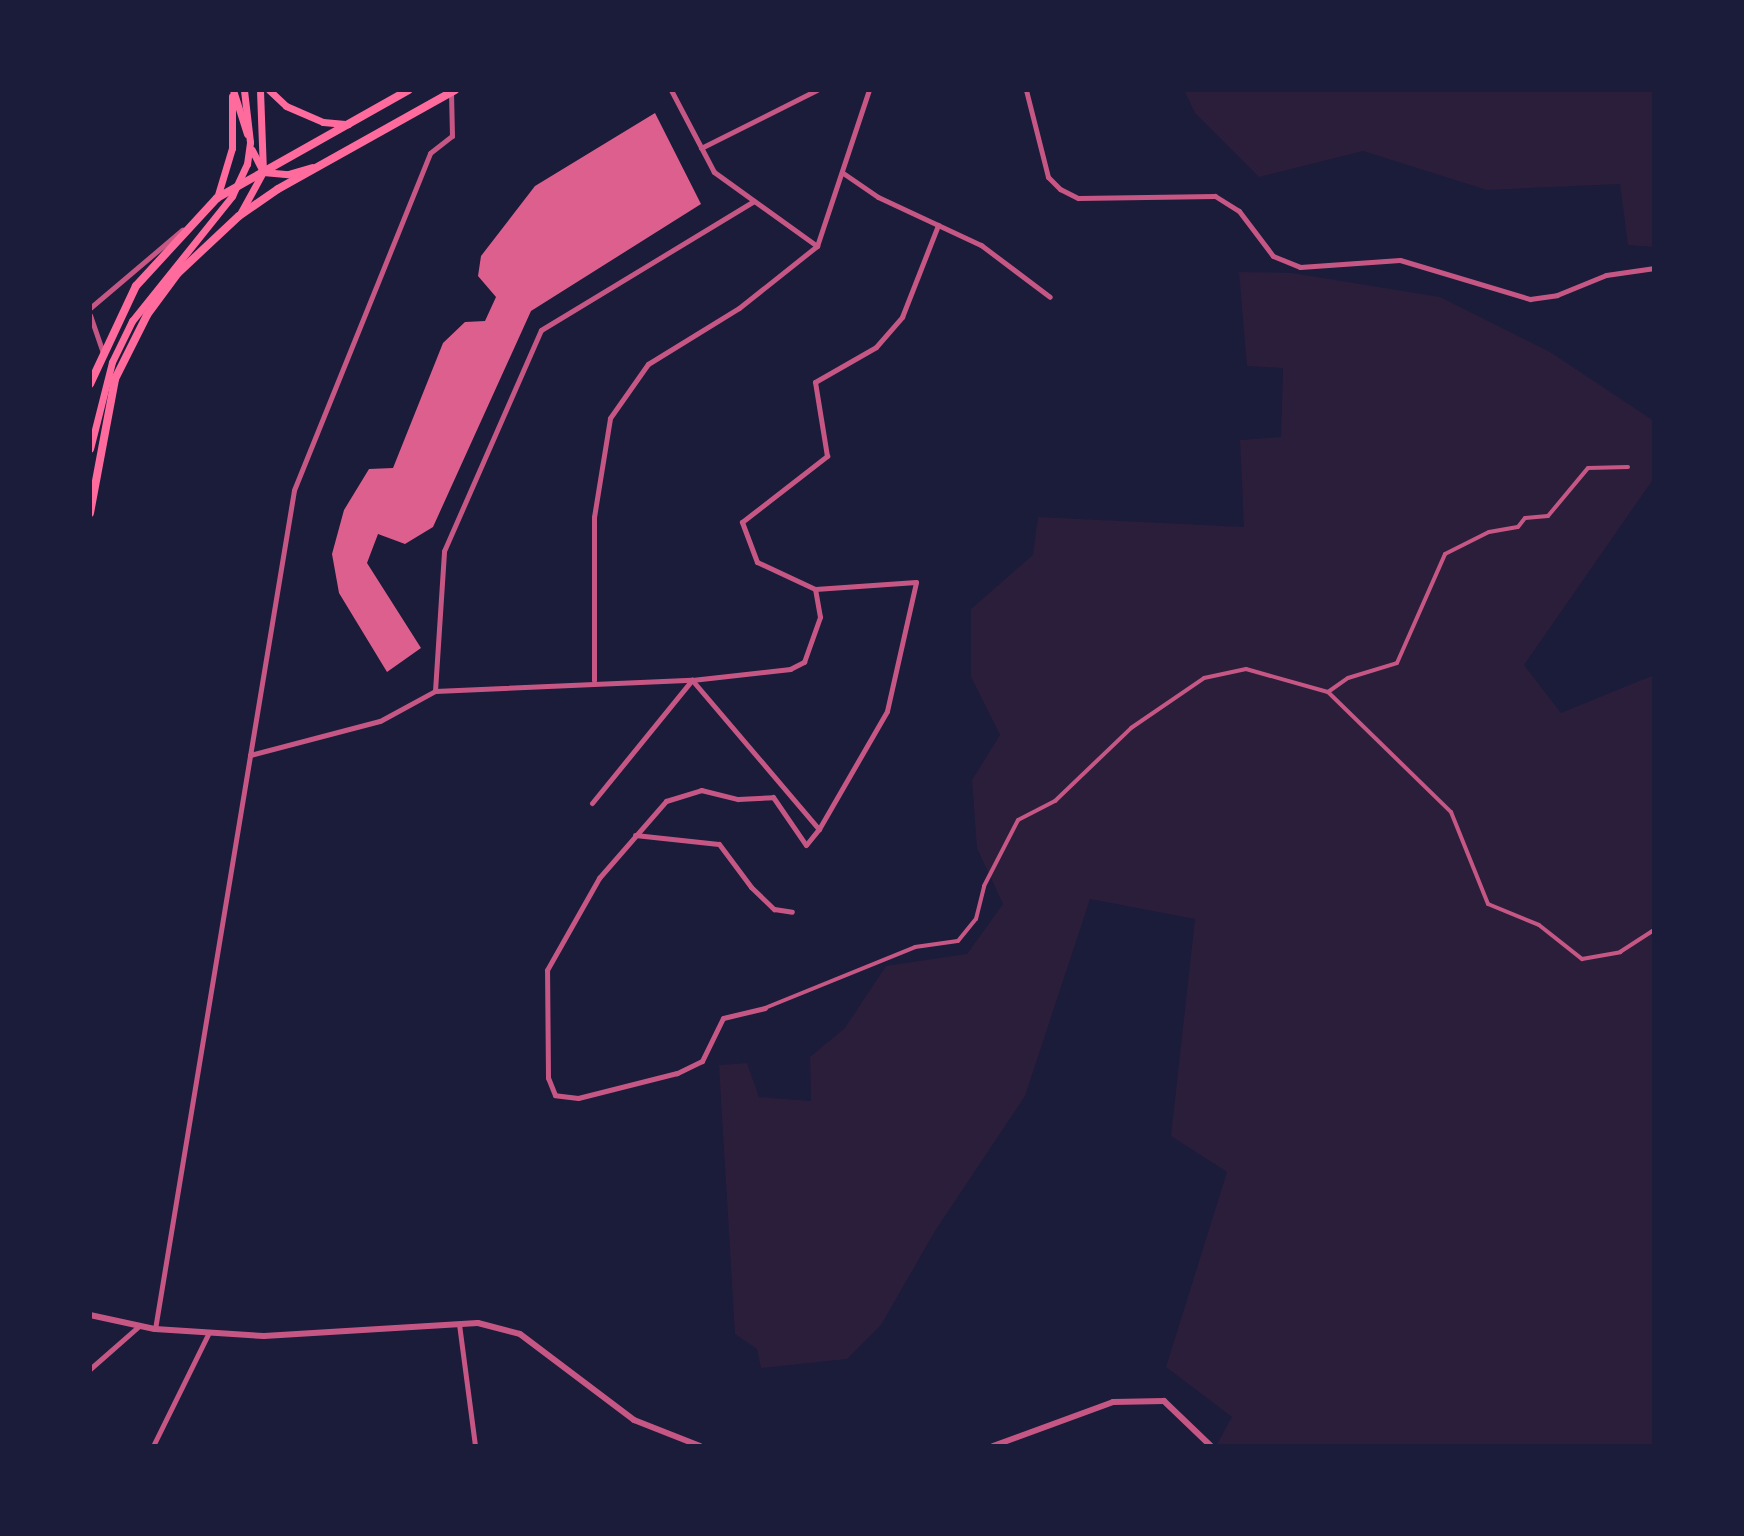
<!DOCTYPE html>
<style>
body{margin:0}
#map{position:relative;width:1744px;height:1536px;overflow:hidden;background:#1b1b3a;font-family:Ubuntu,sans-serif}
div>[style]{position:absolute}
.green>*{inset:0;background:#2a1e3b}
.building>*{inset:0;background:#dd5f8e}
.pedestrian>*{height:4px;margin:-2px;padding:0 2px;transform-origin:2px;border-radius:2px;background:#c65784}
.minor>*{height:5px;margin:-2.5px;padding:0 2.5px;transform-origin:2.5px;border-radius:2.5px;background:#c65784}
.tertiary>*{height:6px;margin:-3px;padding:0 3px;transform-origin:3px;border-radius:3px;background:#c65784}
.secondary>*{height:7px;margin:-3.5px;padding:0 3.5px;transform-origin:3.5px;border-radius:3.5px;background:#ff6b9d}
.primary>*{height:8px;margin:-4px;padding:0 4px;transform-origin:4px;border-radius:4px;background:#ff6b9d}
span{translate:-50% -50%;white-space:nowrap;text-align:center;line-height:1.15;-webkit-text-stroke:6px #1b1b3a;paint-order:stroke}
.frame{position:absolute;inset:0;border:92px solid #1b1b3a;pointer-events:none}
</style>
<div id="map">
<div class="green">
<div style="clip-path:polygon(1184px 90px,1654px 90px,1654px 247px,1628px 245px,1620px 184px,1487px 190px,1363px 151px,1259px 177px,1195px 113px)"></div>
<div style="clip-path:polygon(1239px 272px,1292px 273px,1440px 297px,1550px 352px,1654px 421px,1654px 478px,1524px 665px,1561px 713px,1654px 675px,1654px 1446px,1216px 1446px,1232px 1417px,1166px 1367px,1227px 1172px,1171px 1136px,1195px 919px,1090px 899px,1025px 1096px,935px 1231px,881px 1325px,847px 1359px,761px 1368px,757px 1349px,735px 1334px,719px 1065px,747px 1063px,759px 1097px,811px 1101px,810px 1057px,845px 1028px,886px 966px,967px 954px,1003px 904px,977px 848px,972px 780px,1000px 735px,971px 677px,971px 609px,1033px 555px,1038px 517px,1244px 527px,1240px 440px,1281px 437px,1283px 368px,1247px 366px)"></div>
</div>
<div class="building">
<div style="clip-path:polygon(655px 113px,701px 204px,531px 311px,433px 527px,405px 544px,378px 534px,367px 563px,421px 648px,387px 672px,339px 593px,332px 554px,344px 510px,369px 469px,393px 468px,443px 343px,465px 322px,485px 321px,496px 297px,478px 276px,481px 256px,535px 186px)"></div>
</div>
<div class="pedestrian">
<div style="left:1328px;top:692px;width:24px;rotate:-35deg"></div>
<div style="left:1348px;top:678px;width:51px;rotate:-17deg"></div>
<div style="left:1397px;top:663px;width:119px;rotate:-66.2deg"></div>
<div style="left:1445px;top:554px;width:49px;rotate:-26.6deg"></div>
<div style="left:1489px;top:532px;width:29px;rotate:-10deg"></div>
<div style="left:1518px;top:527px;width:11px;rotate:-52deg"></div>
<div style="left:1525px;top:518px;width:23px;rotate:-5deg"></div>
<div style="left:1548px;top:516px;width:62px;rotate:-50.2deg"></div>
<div style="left:1588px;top:468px;width:40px;rotate:-1.4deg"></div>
<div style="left:765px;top:1008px;width:162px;rotate:-22.1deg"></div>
<div style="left:915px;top:947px;width:43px;rotate:-7.9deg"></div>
<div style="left:958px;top:941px;width:28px;rotate:-51deg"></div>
<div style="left:976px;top:919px;width:34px;rotate:-76deg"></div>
<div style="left:984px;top:886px;width:74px;rotate:-62.7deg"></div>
<div style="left:1018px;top:820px;width:42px;rotate:-27.2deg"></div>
<div style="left:1055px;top:801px;width:105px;rotate:-43.8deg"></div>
<div style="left:1131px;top:728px;width:88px;rotate:-34.4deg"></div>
<div style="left:1204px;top:678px;width:43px;rotate:-12.1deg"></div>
<div style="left:1246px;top:669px;width:85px;rotate:15.7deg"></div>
<div style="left:1328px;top:692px;width:172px;rotate:44.3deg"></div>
<div style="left:1451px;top:812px;width:99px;rotate:68.1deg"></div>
<div style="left:1488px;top:904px;width:55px;rotate:22.4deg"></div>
<div style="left:1539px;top:925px;width:55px;rotate:38.3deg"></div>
<div style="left:1582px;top:959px;width:39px;rotate:-10deg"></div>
<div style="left:1620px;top:952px;width:40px;rotate:-32.9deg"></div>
</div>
<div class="minor">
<div style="left:1026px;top:90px;width:90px;rotate:75.8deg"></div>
<div style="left:1048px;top:177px;width:17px;rotate:45deg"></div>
<div style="left:1060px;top:189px;width:20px;rotate:27deg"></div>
<div style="left:1078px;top:198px;width:137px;rotate:-0.8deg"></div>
<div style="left:1215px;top:196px;width:28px;rotate:32deg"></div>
<div style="left:1239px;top:211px;width:56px;rotate:52.9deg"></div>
<div style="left:1273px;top:256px;width:29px;rotate:22deg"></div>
<div style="left:1300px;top:267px;width:100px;rotate:-4deg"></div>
<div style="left:1400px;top:260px;width:136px;rotate:16.7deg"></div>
<div style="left:1530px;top:299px;width:27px;rotate:-8deg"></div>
<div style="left:1557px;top:295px;width:53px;rotate:-22.2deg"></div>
<div style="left:1606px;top:275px;width:49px;rotate:-8.3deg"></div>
<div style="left:701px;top:148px;width:130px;rotate:-26.6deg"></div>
<div style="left:843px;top:173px;width:42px;rotate:34.4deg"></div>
<div style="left:878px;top:197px;width:114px;rotate:25deg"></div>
<div style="left:981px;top:245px;width:86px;rotate:37deg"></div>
<div style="left:817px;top:246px;width:164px;rotate:-71.6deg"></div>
<div style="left:90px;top:308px;width:121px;rotate:-40.3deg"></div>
<div style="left:90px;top:315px;width:39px;rotate:71deg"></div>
<div style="left:594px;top:680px;width:163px;rotate:-90deg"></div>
<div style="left:594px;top:517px;width:100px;rotate:-80.8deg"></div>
<div style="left:610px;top:418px;width:66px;rotate:-54.9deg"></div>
<div style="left:648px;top:364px;width:107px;rotate:-31.6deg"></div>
<div style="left:739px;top:308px;width:100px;rotate:-38.5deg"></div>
<div style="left:817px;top:246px;width:127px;rotate:-144.3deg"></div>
<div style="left:714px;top:172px;width:93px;rotate:-117.7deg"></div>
<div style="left:435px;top:691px;width:257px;rotate:-2.5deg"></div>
<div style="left:692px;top:680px;width:99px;rotate:-6.4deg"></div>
<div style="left:790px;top:669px;width:16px;rotate:-27deg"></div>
<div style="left:804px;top:662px;width:48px;rotate:-70.4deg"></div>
<div style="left:820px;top:617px;width:28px;rotate:-100deg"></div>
<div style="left:250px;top:755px;width:134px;rotate:-14.7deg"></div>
<div style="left:380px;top:721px;width:63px;rotate:-28.6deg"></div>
<div style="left:435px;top:691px;width:140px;rotate:-86.3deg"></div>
<div style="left:444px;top:551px;width:241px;rotate:-66.3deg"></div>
<div style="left:541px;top:330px;width:249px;rotate:-31.2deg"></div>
<div style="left:592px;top:803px;width:159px;rotate:-50.9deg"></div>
<div style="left:692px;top:680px;width:196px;rotate:49.6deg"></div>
<div style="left:819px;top:829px;width:136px;rotate:-60deg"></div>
<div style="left:887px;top:711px;width:132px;rotate:-77.3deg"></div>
<div style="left:916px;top:582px;width:101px;rotate:176deg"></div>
<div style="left:815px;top:589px;width:64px;rotate:-155deg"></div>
<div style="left:757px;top:562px;width:43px;rotate:-110.6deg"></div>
<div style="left:742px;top:522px;width:108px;rotate:-37.8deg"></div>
<div style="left:827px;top:456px;width:75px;rotate:-99.2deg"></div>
<div style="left:815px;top:382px;width:70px;rotate:-29.8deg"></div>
<div style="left:876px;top:347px;width:40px;rotate:-49deg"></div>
<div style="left:902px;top:317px;width:99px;rotate:-68.6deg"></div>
<div style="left:635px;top:835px;width:84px;rotate:6.1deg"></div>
<div style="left:719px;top:844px;width:54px;rotate:53.3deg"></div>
<div style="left:751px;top:887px;width:32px;rotate:44deg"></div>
<div style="left:774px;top:909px;width:18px;rotate:9deg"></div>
<div style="left:765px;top:1008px;width:43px;rotate:166.6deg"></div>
<div style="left:723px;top:1018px;width:48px;rotate:116deg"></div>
<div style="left:702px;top:1061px;width:28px;rotate:154deg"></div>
<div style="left:677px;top:1073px;width:102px;rotate:165.8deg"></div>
<div style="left:578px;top:1098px;width:23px;rotate:-173deg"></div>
<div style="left:555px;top:1095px;width:18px;rotate:-112deg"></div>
<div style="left:548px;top:1078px;width:108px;rotate:-90.5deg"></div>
<div style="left:547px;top:970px;width:106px;rotate:-60.5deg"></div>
<div style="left:599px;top:878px;width:102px;rotate:-49deg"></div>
<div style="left:666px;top:801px;width:37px;rotate:-17deg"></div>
<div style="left:701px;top:790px;width:38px;rotate:14deg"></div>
<div style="left:738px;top:799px;width:35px;rotate:-3deg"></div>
<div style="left:773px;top:797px;width:58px;rotate:55.5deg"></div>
<div style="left:806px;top:845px;width:21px;rotate:-51deg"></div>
<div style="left:459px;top:1324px;width:123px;rotate:82.5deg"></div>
<div style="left:155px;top:1329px;width:850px;rotate:-80.59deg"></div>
<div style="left:294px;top:490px;width:363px;rotate:-68deg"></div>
<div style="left:430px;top:153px;width:28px;rotate:-38deg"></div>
<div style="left:452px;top:136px;width:43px;rotate:-91.3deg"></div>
<div style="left:90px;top:1369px;width:65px;rotate:-41.3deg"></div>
<div style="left:153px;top:1446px;width:125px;rotate:-63.8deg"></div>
</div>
<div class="tertiary">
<div style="left:90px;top:1315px;width:66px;rotate:12.2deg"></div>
<div style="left:155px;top:1329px;width:109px;rotate:3.7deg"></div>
<div style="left:264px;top:1336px;width:214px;rotate:-3.5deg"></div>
<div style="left:478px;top:1323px;width:43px;rotate:14.7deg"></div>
<div style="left:520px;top:1334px;width:143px;rotate:37deg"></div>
<div style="left:634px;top:1420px;width:71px;rotate:21.5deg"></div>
<div style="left:993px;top:1446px;width:128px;rotate:-20.1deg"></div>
<div style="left:1113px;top:1402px;width:51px;rotate:-1.1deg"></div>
<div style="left:1164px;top:1401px;width:65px;rotate:43.8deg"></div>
</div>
<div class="secondary">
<div style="left:233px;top:90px;width:46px;rotate:72.3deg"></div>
<div style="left:269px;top:90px;width:23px;rotate:43deg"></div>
<div style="left:286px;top:106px;width:40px;rotate:23.4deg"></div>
<div style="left:323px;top:122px;width:25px;rotate:5deg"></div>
<div style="left:252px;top:150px;width:25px;rotate:63deg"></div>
<div style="left:263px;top:172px;width:25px;rotate:5deg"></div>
<div style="left:288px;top:174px;width:25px;rotate:-16deg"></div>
<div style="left:217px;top:198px;width:52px;rotate:-73.3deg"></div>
<div style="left:232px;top:148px;width:52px;rotate:-90deg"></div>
<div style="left:240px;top:214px;width:48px;rotate:-61.3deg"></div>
<div style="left:263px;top:172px;width:82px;rotate:-92.1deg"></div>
<div style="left:90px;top:449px;width:90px;rotate:-75.8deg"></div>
<div style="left:112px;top:362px;width:46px;rotate:-64deg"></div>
<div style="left:132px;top:321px;width:160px;rotate:-51.3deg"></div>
<div style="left:232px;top:196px;width:35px;rotate:-65deg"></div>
<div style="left:247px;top:164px;width:22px;rotate:-82deg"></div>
<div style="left:250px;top:142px;width:52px;rotate:-96.6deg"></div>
</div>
<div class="primary">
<div style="left:90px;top:384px;width:108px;rotate:-64.9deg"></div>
<div style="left:136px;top:286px;width:120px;rotate:-47.4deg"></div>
<div style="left:217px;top:198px;width:220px;rotate:-29.4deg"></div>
<div style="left:90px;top:513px;width:136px;rotate:-79.4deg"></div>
<div style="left:115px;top:379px;width:72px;rotate:-63.4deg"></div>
<div style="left:147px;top:315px;width:52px;rotate:-53.6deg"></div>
<div style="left:178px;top:273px;width:83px;rotate:-43.1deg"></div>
<div style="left:239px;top:216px;width:47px;rotate:-34.7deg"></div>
<div style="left:278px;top:189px;width:203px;rotate:-29.2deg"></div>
</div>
<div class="frame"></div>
</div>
